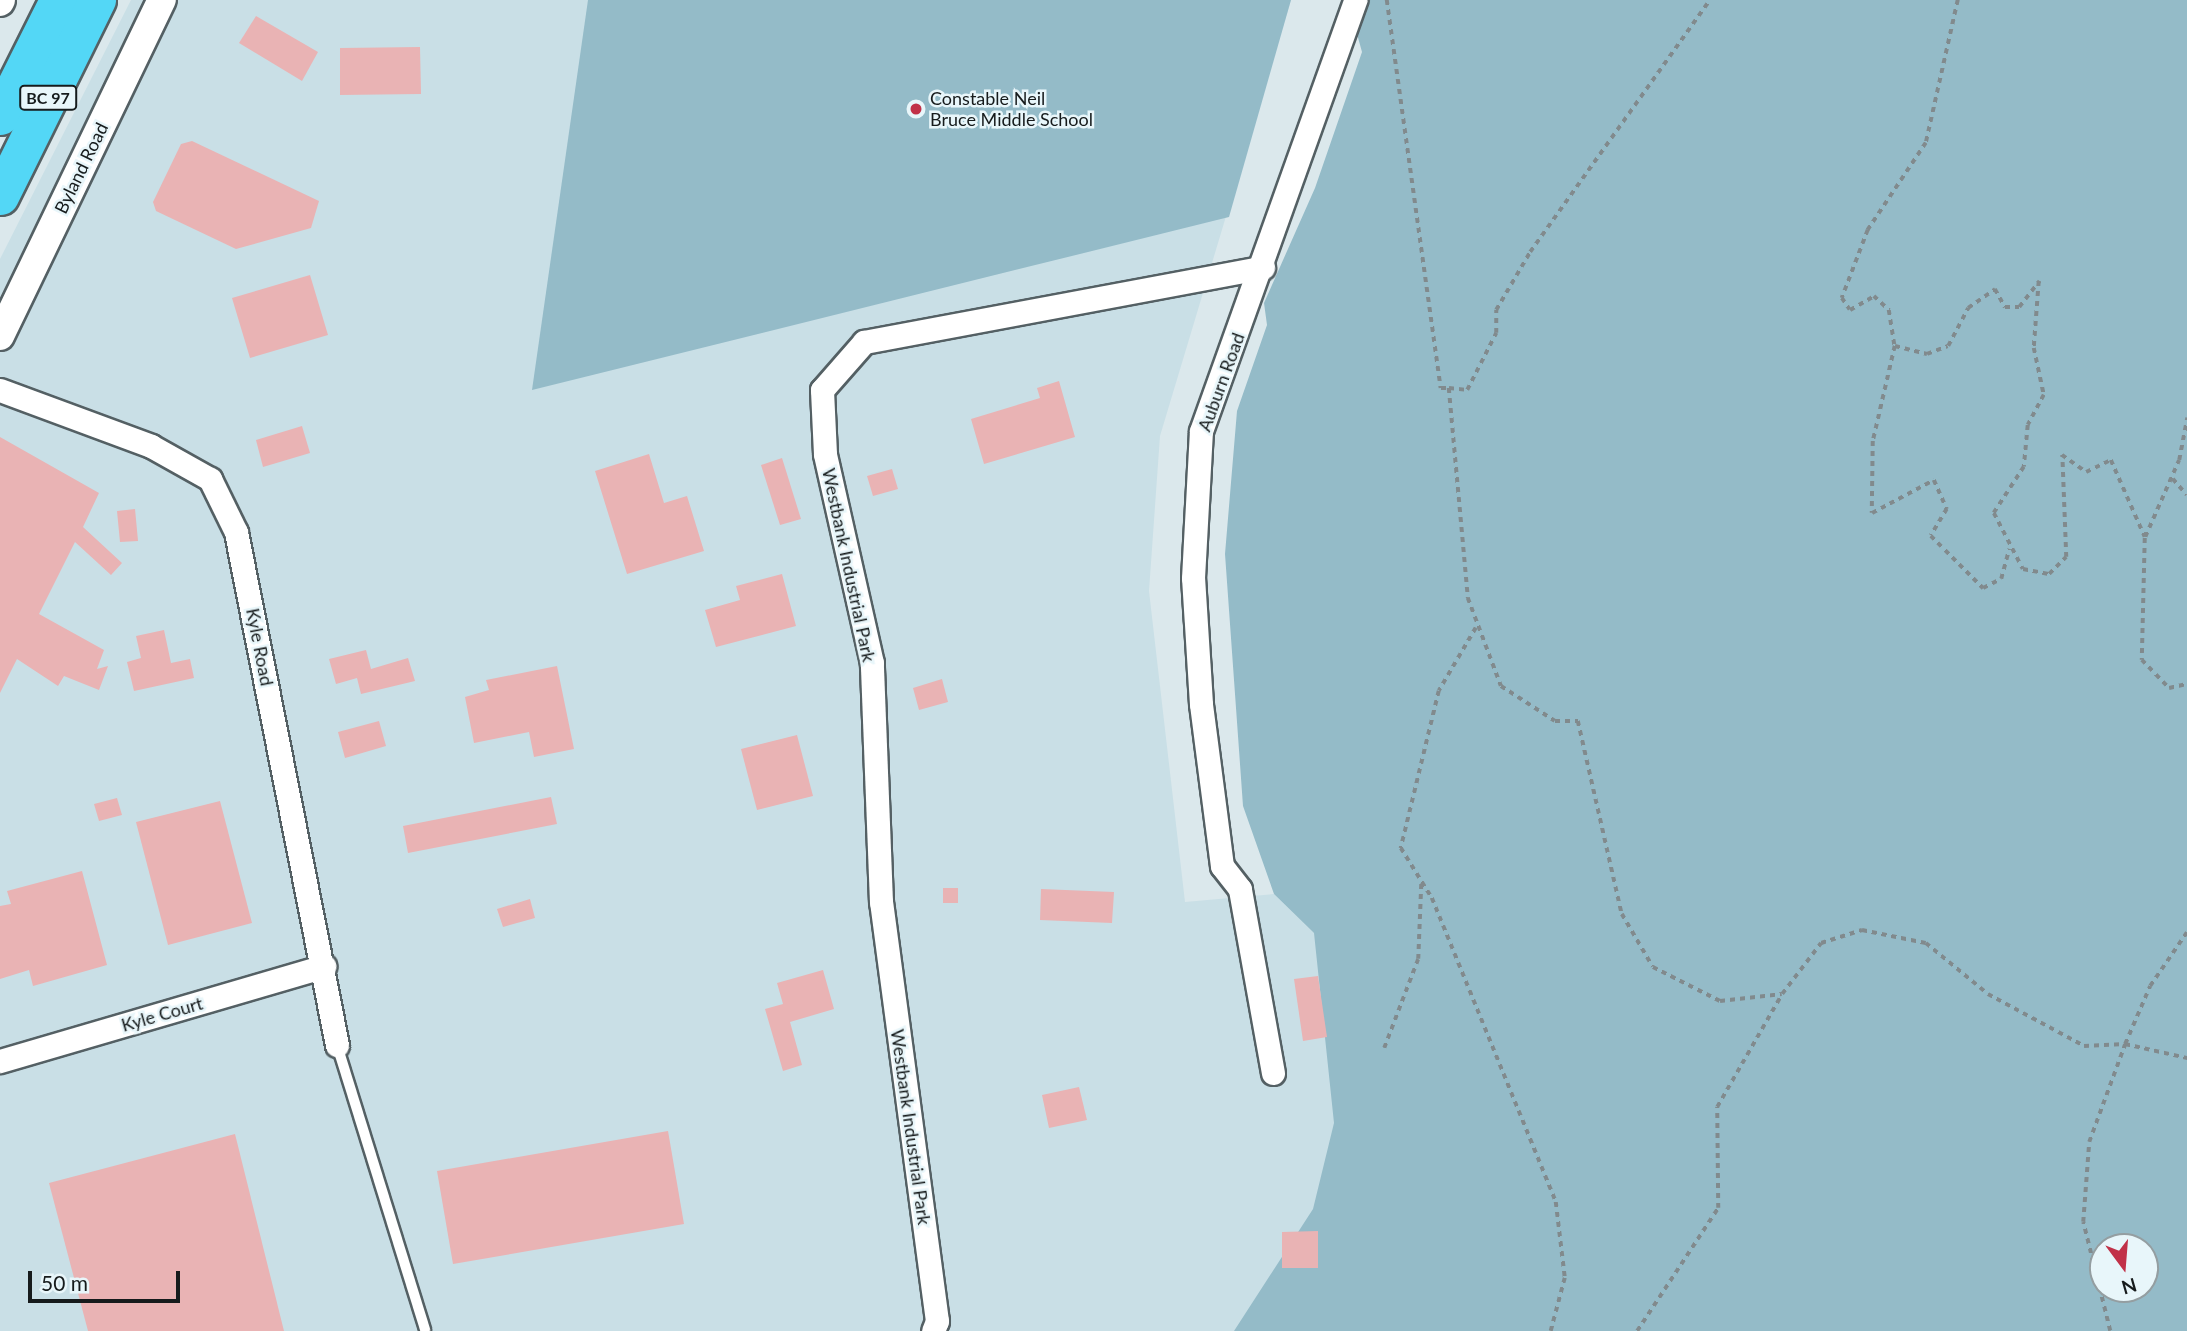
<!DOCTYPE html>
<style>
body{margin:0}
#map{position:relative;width:2187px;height:1331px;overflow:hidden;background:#dbe8ec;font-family:Lato,sans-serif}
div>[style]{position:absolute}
.built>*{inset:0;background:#c9dfe6}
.green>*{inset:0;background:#94bbc8}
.building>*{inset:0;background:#e9b3b4}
.path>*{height:3.5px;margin-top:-1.75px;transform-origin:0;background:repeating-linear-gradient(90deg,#818a8d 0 5px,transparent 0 10px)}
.roads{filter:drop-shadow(2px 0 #546064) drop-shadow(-2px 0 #546064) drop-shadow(0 2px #546064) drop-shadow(0 -2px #546064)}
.service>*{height:10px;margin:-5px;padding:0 5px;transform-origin:5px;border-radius:5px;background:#fff}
.minor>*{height:23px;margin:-11.5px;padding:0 11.5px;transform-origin:11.5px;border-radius:11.5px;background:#fff}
.tertiary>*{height:28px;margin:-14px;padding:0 14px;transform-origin:14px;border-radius:14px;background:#fff}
.trunk>*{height:37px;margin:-18.5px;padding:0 18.5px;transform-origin:18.5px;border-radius:18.5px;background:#53d7f6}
.dots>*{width:19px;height:19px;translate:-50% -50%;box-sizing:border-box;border:4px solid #e8f6fa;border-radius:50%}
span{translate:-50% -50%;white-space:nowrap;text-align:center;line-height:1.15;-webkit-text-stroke:5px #e8f6fa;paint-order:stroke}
.shield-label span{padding:2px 5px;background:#e8f6fa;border:2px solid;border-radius:5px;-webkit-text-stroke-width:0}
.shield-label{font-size:16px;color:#161b1c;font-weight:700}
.poi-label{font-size:18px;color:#161b1c}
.left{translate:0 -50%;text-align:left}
.street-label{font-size:18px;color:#161b1c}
.north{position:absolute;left:2089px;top:1233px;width:70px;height:70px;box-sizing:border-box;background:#e8f6fa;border:2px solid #949ea1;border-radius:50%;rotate:164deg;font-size:19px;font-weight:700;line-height:28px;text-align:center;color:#161b1c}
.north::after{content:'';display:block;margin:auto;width:24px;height:32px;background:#c13148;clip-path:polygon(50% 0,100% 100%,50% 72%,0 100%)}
.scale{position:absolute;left:28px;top:1271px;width:152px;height:32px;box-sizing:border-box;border:4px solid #161b1c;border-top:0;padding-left:9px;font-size:21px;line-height:24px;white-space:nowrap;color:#161b1c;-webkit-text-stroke:5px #e8f6fa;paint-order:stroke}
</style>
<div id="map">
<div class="built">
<div style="clip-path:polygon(131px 0,1291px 0,1160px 436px,1149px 591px,1185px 902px,1274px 894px,1364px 982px,1365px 1331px,0 1331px,0 259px)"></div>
</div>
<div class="green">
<div style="clip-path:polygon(588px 0,1291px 0,1229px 217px,532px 390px)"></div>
<div style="clip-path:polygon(evenodd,1356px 0,2187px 0,2187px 1331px,1234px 1331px,1313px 1209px,1334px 1123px,1314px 933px,1274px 894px,1243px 806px,1225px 554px,1237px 411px,1267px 325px,1264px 303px,1315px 188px,1362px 52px,1352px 16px,1356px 0,2103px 1247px,2145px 1247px,2145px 1289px,2103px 1289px,2103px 1247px)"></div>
</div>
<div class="building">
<div style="clip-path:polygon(256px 16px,318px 52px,302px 81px,239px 43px)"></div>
<div style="clip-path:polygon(420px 47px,421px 94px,340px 95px,340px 48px)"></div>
<div style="clip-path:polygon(192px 141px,319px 201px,311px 228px,236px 249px,156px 211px,153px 202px,181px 144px)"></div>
<div style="clip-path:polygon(310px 275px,328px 335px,250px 358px,232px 298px)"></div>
<div style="clip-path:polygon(1059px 381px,1075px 437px,984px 464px,971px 419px,1040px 398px,1037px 388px)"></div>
<div style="clip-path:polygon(302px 426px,310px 453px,263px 467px,256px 440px)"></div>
<div style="clip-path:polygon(0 437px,99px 493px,83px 527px,122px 563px,111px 575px,75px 542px,39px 614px,104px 650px,97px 669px,108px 666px,99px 690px,64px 676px,58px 686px,17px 659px,0 693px)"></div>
<div style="clip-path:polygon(649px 454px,664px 503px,687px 496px,704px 551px,627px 574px,595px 471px)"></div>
<div style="clip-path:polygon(782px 458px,801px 519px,780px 525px,761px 465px)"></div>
<div style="clip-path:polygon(892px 469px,898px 489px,873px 496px,867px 476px)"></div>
<div style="clip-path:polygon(135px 509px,138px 541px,120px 542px,117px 511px)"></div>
<div style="clip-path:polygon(782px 574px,796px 626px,716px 647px,705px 610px,740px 600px,736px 586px)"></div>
<div style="clip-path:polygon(164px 630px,171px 663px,190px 659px,194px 678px,134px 691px,127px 662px,141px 658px,136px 636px)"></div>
<div style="clip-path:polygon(366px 650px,371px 669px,408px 658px,415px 681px,361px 694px,357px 678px,336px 684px,329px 659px)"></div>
<div style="clip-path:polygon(557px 666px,574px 749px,534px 757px,529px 732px,474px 743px,465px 697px,489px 690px,486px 680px)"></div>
<div style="clip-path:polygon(942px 679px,948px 702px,919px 710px,913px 688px)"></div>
<div style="clip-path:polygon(379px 721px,386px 746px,345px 758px,338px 732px)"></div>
<div style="clip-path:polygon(797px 735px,813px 796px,757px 810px,741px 749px)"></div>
<div style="clip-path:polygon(551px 797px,557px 824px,408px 853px,403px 826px)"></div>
<div style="clip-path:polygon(117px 798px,122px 815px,99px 821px,94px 804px)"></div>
<div style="clip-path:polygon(220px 801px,252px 923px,168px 945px,136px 822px)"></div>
<div style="clip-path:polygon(82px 871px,107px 965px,33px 986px,29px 970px,0 979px,0 906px,11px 904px,7px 891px)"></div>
<div style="clip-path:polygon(943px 888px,958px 888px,958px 903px,943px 903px)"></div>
<div style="clip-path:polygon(1041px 889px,1114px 892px,1112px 923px,1040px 920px)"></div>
<div style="clip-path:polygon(530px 899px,535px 918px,503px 927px,497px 909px)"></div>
<div style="clip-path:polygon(823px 970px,834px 1009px,790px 1022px,802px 1065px,783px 1071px,765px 1009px,783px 1004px,777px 983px)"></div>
<div style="clip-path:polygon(1318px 976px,1327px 1037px,1303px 1041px,1294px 979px)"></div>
<div style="clip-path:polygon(1079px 1087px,1087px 1120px,1049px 1128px,1042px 1095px)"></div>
<div style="clip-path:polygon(668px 1131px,684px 1224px,453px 1264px,437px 1171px)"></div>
<div style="clip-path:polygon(235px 1134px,284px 1331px,88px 1331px,49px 1183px)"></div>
<div style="clip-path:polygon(1318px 1231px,1318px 1268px,1282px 1268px,1282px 1232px)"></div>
</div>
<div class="path">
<div style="left:1387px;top:0;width:392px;rotate:82.1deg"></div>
<div style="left:1441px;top:388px;width:8px"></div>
<div style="left:1449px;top:388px;width:211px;rotate:84.8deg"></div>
<div style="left:1468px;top:598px;width:94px;rotate:69.4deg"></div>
<div style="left:1501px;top:686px;width:64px;rotate:32.9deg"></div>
<div style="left:1555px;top:721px;width:23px"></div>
<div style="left:1578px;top:721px;width:198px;rotate:77.2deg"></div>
<div style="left:1622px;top:914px;width:61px;rotate:59.7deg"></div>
<div style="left:1653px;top:967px;width:75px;rotate:26.9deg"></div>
<div style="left:1720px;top:1001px;width:62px;rotate:-6.4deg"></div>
<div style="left:1782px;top:994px;width:64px;rotate:-52.6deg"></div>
<div style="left:1821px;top:943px;width:43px;rotate:-17.6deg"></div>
<div style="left:1862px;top:930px;width:65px;rotate:11.5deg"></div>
<div style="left:1926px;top:943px;width:80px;rotate:39.4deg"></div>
<div style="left:1988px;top:994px;width:109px;rotate:28.4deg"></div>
<div style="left:2084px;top:1046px;width:41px;rotate:-2.8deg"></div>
<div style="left:2125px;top:1044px;width:63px;rotate:-66.7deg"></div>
<div style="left:2150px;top:986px;width:65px;rotate:-55.6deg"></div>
<div style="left:1958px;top:0;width:147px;rotate:102.6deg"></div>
<div style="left:1926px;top:143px;width:105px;rotate:123.7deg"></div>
<div style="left:1868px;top:230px;width:73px;rotate:110.9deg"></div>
<div style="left:1842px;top:298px;width:14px;rotate:56deg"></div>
<div style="left:1850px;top:310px;width:28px;rotate:-30deg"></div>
<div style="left:1874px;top:296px;width:21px;rotate:43deg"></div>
<div style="left:1889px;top:310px;width:36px;rotate:81deg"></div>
<div style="left:1895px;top:346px;width:33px;rotate:14deg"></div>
<div style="left:1927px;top:354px;width:22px;rotate:-21deg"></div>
<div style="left:1948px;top:346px;width:43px;rotate:-62.2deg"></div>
<div style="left:1968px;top:308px;width:33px;rotate:-35deg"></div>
<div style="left:1995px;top:289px;width:21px;rotate:61deg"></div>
<div style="left:2005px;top:307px;width:14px"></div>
<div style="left:2019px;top:307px;width:33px;rotate:-52deg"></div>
<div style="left:2039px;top:281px;width:67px;rotate:94.3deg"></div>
<div style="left:2034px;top:348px;width:48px;rotate:78deg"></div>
<div style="left:2044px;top:395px;width:34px;rotate:118deg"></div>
<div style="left:2028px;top:425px;width:42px;rotate:95.4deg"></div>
<div style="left:2024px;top:467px;width:55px;rotate:123.1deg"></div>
<div style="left:1994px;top:513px;width:63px;rotate:62.6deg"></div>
<div style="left:2023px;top:569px;width:26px;rotate:11deg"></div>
<div style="left:2049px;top:574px;width:24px;rotate:-45deg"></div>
<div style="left:2066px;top:557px;width:102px;rotate:-92.2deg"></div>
<div style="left:2062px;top:455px;width:29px;rotate:35deg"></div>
<div style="left:2086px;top:472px;width:28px;rotate:-26deg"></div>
<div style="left:2111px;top:460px;width:84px;rotate:66.2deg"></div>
<div style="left:2145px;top:537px;width:84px;rotate:-66.2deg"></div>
<div style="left:2179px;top:460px;width:43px;rotate:-79.2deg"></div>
<div style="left:1895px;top:346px;width:98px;rotate:103deg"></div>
<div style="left:1873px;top:441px;width:72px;rotate:90.8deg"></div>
<div style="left:1872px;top:513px;width:70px;rotate:-28deg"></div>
<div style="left:1934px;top:480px;width:32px;rotate:66deg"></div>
<div style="left:1947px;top:509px;width:31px;rotate:121deg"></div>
<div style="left:1931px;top:536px;width:74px;rotate:45deg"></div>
<div style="left:1983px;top:588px;width:20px;rotate:-27deg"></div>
<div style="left:2001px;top:579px;width:31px;rotate:-75deg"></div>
<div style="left:1449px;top:388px;width:18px;rotate:6deg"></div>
<div style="left:1467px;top:390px;width:64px;rotate:-63deg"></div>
<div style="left:1496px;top:333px;width:23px;rotate:-90deg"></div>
<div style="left:1496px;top:310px;width:67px;rotate:-59.6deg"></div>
<div style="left:1530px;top:252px;width:310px;rotate:-54.5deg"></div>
<div style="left:2173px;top:479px;width:21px;rotate:49deg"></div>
<div style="left:2145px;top:538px;width:122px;rotate:91.4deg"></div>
<div style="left:2142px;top:660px;width:39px;rotate:46deg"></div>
<div style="left:2169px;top:688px;width:18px;rotate:-13deg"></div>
<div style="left:1476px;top:628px;width:73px;rotate:120.4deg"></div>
<div style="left:1439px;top:691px;width:162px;rotate:103.6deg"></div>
<div style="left:1401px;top:848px;width:59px;rotate:58.2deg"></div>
<div style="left:1432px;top:898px;width:328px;rotate:67.8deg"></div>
<div style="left:1556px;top:1202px;width:77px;rotate:83.2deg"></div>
<div style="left:1565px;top:1278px;width:55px;rotate:104.8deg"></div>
<div style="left:1384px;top:1048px;width:95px;rotate:-69.1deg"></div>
<div style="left:1418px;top:959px;width:76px;rotate:-87.7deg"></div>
<div style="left:1637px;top:1331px;width:147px;rotate:-56.6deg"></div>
<div style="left:1718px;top:1208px;width:101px;rotate:-90.6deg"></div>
<div style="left:1717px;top:1107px;width:130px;rotate:-60.1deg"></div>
<div style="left:2110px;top:1331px;width:112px;rotate:-103.9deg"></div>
<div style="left:2083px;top:1222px;width:80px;rotate:-85.7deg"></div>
<div style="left:2089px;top:1142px;width:104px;rotate:-69.8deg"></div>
<div style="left:2125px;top:1044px;width:64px;rotate:12.7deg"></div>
</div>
<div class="roads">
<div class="service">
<div style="left:337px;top:1045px;width:298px;rotate:72.8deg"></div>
</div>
<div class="minor">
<div style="left:0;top:390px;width:161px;rotate:20.3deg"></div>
<div style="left:151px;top:446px;width:68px;rotate:29.2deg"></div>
<div style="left:210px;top:479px;width:59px;rotate:63.9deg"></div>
<div style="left:236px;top:532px;width:523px;rotate:78.86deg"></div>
<div style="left:0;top:1061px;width:338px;rotate:-16.3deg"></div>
<div style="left:1273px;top:1073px;width:187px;rotate:-100.2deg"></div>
<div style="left:1240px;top:889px;width:29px;rotate:-128deg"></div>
<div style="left:1222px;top:866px;width:163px;rotate:-97.4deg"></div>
<div style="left:1201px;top:704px;width:126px;rotate:-93.6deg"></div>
<div style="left:1193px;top:578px;width:147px;rotate:-86.9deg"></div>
<div style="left:1201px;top:431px;width:458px;rotate:-70.3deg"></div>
<div style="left:933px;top:1331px;width:11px;rotate:-68deg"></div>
<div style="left:937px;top:1321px;width:423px;rotate:-97.6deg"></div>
<div style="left:881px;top:902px;width:239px;rotate:-92.2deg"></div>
<div style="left:872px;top:663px;width:214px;rotate:-102.7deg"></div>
<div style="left:825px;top:454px;width:64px;rotate:-92.7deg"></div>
<div style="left:822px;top:390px;width:64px;rotate:-48.8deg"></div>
<div style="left:864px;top:342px;width:406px;rotate:-10.6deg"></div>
</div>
<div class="tertiary">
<div style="left:0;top:2px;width:2px;rotate:-63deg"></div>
<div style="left:0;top:336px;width:373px;rotate:-64.3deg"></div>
</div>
<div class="trunk">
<div style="left:0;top:116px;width:130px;rotate:-63.4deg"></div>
<div style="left:0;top:196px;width:219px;rotate:-63.7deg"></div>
</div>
</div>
<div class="dots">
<div style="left:916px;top:109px;background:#c13148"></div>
</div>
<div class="shield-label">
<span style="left:48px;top:98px">BC 97</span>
</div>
<div class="poi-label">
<span class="left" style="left:930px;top:109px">Constable Neil<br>Bruce Middle School</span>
</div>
<div class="street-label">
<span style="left:81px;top:168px;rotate:-64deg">Byland Road</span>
<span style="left:1221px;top:382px;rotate:-70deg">Auburn Road</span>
<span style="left:849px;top:565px;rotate:78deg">Westbank Industrial Park</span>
<span style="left:260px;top:647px;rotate:79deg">Kyle Road</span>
<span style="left:162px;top:1014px;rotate:-16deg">Kyle Court</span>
<span style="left:911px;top:1127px;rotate:82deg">Westbank Industrial Park</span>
</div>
<div class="north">N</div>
<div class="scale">50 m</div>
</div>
